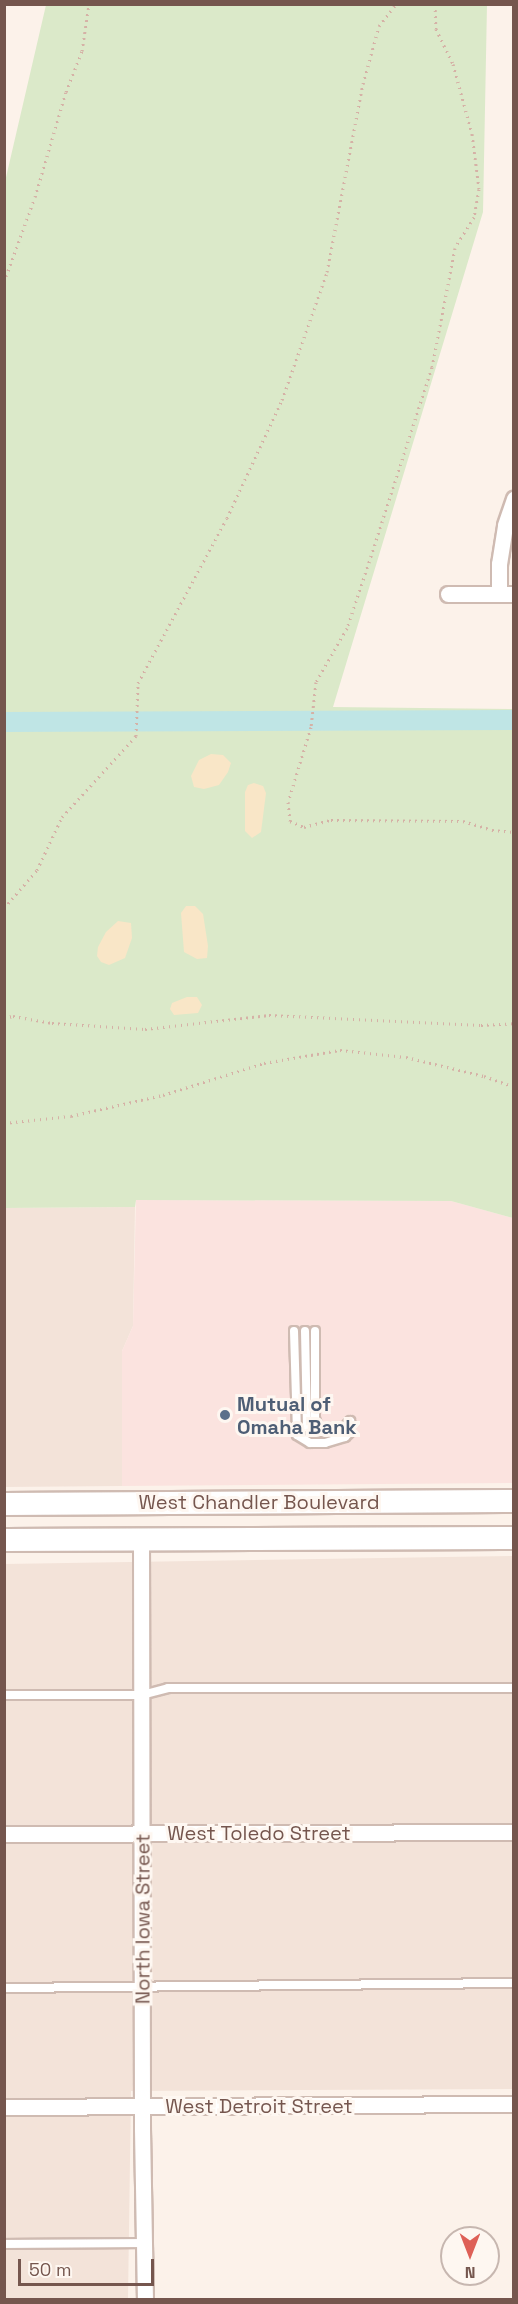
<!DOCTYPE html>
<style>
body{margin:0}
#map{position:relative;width:518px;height:2304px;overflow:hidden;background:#fcf2ea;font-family:"Space Grotesk",sans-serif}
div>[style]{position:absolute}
.residential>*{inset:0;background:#f3e3d9}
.commercial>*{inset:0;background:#fbe3df}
.green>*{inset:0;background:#dbe9c9}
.sand>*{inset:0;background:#f9e6c7}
.canal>*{height:20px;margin:-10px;padding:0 10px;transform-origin:10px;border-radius:10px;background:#bfe5e5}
.path>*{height:3px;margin-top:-1.5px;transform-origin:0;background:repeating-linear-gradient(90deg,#d5b1a6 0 1.5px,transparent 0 6px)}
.roads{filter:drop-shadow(2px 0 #cfbbb2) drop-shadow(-2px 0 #cfbbb2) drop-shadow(0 2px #cfbbb2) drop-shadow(0 -2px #cfbbb2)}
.lane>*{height:8px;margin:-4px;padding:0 4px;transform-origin:4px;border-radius:4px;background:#fff}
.street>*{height:15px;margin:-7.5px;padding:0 7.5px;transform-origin:7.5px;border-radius:7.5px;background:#fff}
.secondary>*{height:22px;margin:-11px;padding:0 11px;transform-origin:11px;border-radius:11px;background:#fff}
.dots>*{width:16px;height:16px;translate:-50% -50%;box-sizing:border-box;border:3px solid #fef7f1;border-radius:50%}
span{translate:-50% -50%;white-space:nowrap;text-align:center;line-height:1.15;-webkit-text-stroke:6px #fef7f1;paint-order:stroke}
.service-label{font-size:20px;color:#4e5e75;font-weight:700}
.left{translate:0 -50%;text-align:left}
.street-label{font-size:20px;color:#75564e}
.frame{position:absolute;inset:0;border:6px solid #75564e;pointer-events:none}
.north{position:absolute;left:440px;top:2226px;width:60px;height:60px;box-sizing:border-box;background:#fef7f1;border:2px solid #c7b7b0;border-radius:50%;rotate:180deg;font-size:16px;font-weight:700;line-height:24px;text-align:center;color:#75564e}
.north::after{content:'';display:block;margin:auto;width:21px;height:27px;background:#de6057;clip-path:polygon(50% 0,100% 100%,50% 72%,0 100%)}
.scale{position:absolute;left:18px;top:2259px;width:136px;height:27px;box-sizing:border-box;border:3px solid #75564e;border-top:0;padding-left:8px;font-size:18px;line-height:21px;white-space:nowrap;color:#75564e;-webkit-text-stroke:4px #fef7f1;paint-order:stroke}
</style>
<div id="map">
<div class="residential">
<div style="clip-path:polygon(135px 1207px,133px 1326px,122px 1351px,122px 1486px,5px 1487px,4px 1208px)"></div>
<div style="clip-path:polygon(513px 1556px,513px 2089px,131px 2091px,128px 2299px,5px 2299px,4px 1564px)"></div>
</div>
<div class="commercial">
<div style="clip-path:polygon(136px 1200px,451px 1201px,513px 1218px,513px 1483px,122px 1486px,122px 1351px,133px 1326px)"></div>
</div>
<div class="green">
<div style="clip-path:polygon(46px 5px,487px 5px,483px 212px,333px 707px,513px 709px,513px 1218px,451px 1201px,136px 1200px,135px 1207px,5px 1208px,4px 186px)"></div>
</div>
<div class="sand">
<div style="clip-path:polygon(211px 754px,223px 755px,231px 763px,228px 772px,219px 785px,204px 789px,194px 787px,191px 776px,199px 760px)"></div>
<div style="clip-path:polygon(254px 783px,263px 786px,266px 793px,261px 832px,252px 838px,245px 831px,245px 792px,248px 785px)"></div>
<div style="clip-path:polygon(186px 906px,195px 906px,203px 914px,208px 946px,207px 958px,197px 959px,184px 952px,181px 913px)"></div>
<div style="clip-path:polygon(118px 921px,131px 923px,132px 938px,125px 958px,109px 965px,101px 962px,97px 956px,98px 947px,106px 932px)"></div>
<div style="clip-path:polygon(187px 997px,197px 997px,202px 1005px,198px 1013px,174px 1015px,170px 1009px,172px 1003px)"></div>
</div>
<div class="canal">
<div style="left:4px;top:722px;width:510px;rotate:-0.22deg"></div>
</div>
<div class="path">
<div style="left:435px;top:4px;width:25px;rotate:88deg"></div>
<div style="left:436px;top:29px;width:39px;rotate:64deg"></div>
<div style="left:453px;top:64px;width:73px;rotate:74.8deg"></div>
<div style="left:472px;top:134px;width:55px;rotate:82.7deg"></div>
<div style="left:479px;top:189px;width:28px;rotate:100deg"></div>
<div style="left:474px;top:217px;width:36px;rotate:122deg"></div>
<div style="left:455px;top:248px;width:121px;rotate:100.9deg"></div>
<div style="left:432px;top:367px;width:186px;rotate:107.9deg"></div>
<div style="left:375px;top:544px;width:89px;rotate:108.4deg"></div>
<div style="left:347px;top:628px;width:62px;rotate:119.9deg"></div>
<div style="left:316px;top:682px;width:45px;rotate:96.3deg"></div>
<div style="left:311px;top:727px;width:78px;rotate:107deg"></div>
<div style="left:288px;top:802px;width:19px;rotate:84deg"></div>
<div style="left:290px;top:821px;width:15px;rotate:23deg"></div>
<div style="left:304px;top:827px;width:28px;rotate:-15deg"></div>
<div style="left:331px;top:820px;width:132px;rotate:0.4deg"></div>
<div style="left:463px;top:821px;width:30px;rotate:17deg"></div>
<div style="left:492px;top:830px;width:22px;rotate:5deg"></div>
<div style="left:4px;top:282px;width:90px;rotate:-70deg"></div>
<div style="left:35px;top:197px;width:109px;rotate:-73.6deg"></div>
<div style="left:66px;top:92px;width:44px;rotate:-68.7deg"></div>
<div style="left:82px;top:51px;width:48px;rotate:-81.5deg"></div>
<div style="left:4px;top:908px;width:50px;rotate:-49deg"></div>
<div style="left:37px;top:870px;width:59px;rotate:-64.7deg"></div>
<div style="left:62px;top:817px;width:110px;rotate:-47.6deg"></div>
<div style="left:136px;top:736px;width:53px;rotate:-87.8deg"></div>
<div style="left:138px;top:683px;width:187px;rotate:-61.7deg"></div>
<div style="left:227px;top:518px;width:130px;rotate:-65deg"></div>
<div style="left:282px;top:400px;width:136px;rotate:-70.6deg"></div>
<div style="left:327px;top:272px;width:191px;rotate:-79.2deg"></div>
<div style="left:363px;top:84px;width:60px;rotate:-74.6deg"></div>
<div style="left:379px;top:26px;width:28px;rotate:-52deg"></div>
<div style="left:4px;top:1018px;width:9px;rotate:-13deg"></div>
<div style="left:13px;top:1016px;width:40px;rotate:10deg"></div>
<div style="left:52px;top:1023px;width:93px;rotate:3.7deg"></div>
<div style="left:145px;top:1029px;width:125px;rotate:-6.4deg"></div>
<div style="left:269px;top:1015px;width:212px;rotate:2.7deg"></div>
<div style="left:481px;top:1025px;width:33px;rotate:-3deg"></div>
<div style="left:4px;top:1123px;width:67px;rotate:-6deg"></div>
<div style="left:71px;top:1116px;width:94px;rotate:-12.9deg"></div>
<div style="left:163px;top:1095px;width:106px;rotate:-17.6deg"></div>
<div style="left:264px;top:1063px;width:77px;rotate:-9.7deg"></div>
<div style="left:340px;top:1050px;width:66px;rotate:6.1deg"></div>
<div style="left:406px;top:1057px;width:80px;rotate:13.7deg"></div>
<div style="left:484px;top:1076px;width:32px;rotate:20deg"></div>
</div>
<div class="roads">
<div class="lane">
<div style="left:294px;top:1331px;width:104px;rotate:88.3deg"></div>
<div style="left:297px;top:1435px;width:15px;rotate:32deg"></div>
<div style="left:310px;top:1443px;width:15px"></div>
<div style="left:325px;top:1443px;width:21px;rotate:-17deg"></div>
<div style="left:345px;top:1437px;width:7px;rotate:-45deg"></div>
<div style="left:305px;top:1331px;width:96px;rotate:88.8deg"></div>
<div style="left:307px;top:1427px;width:9px;rotate:32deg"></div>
<div style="left:315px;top:1432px;width:11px"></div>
<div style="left:326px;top:1432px;width:20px;rotate:-15deg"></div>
<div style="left:345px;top:1427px;width:8px;rotate:-50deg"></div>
<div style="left:315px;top:1331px;width:88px;rotate:90deg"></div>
<div style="left:315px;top:1419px;width:9px;rotate:69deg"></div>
<div style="left:318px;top:1427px;width:8px;rotate:30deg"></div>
<div style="left:4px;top:1695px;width:138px"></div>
<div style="left:142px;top:1695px;width:27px;rotate:-15deg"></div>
<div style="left:168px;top:1688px;width:346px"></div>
<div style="left:4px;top:1988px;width:510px;rotate:-0.56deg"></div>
<div style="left:4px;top:2244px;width:140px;rotate:-0.4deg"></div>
</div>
<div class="street">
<div style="left:448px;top:594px;width:66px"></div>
<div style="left:499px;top:594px;width:30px;rotate:-90deg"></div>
<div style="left:499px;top:564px;width:39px;rotate:-81deg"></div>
<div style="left:505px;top:525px;width:28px;rotate:-71deg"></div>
<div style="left:141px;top:1539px;width:590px;rotate:89.9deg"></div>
<div style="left:142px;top:2129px;width:171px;rotate:89deg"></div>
<div style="left:4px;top:1834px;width:510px;rotate:-0.22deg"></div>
<div style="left:4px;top:2107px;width:510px;rotate:-0.34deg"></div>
</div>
<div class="secondary">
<div style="left:4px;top:1504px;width:510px;rotate:-0.34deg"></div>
<div style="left:4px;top:1540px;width:510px;rotate:-0.22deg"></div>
</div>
</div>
<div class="dots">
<div style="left:225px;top:1415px;background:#5c6f8a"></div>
</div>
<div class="service-label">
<span class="left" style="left:237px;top:1416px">Mutual of<br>Omaha Bank</span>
</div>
<div class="street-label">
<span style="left:259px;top:1502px">West Chandler Boulevard</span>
<span style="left:259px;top:1833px">West Toledo Street</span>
<span style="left:143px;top:1919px;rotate:-90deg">North Iowa Street</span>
<span style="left:259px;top:2106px">West Detroit Street</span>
</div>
<div class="frame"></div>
<div class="north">N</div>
<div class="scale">50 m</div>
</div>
